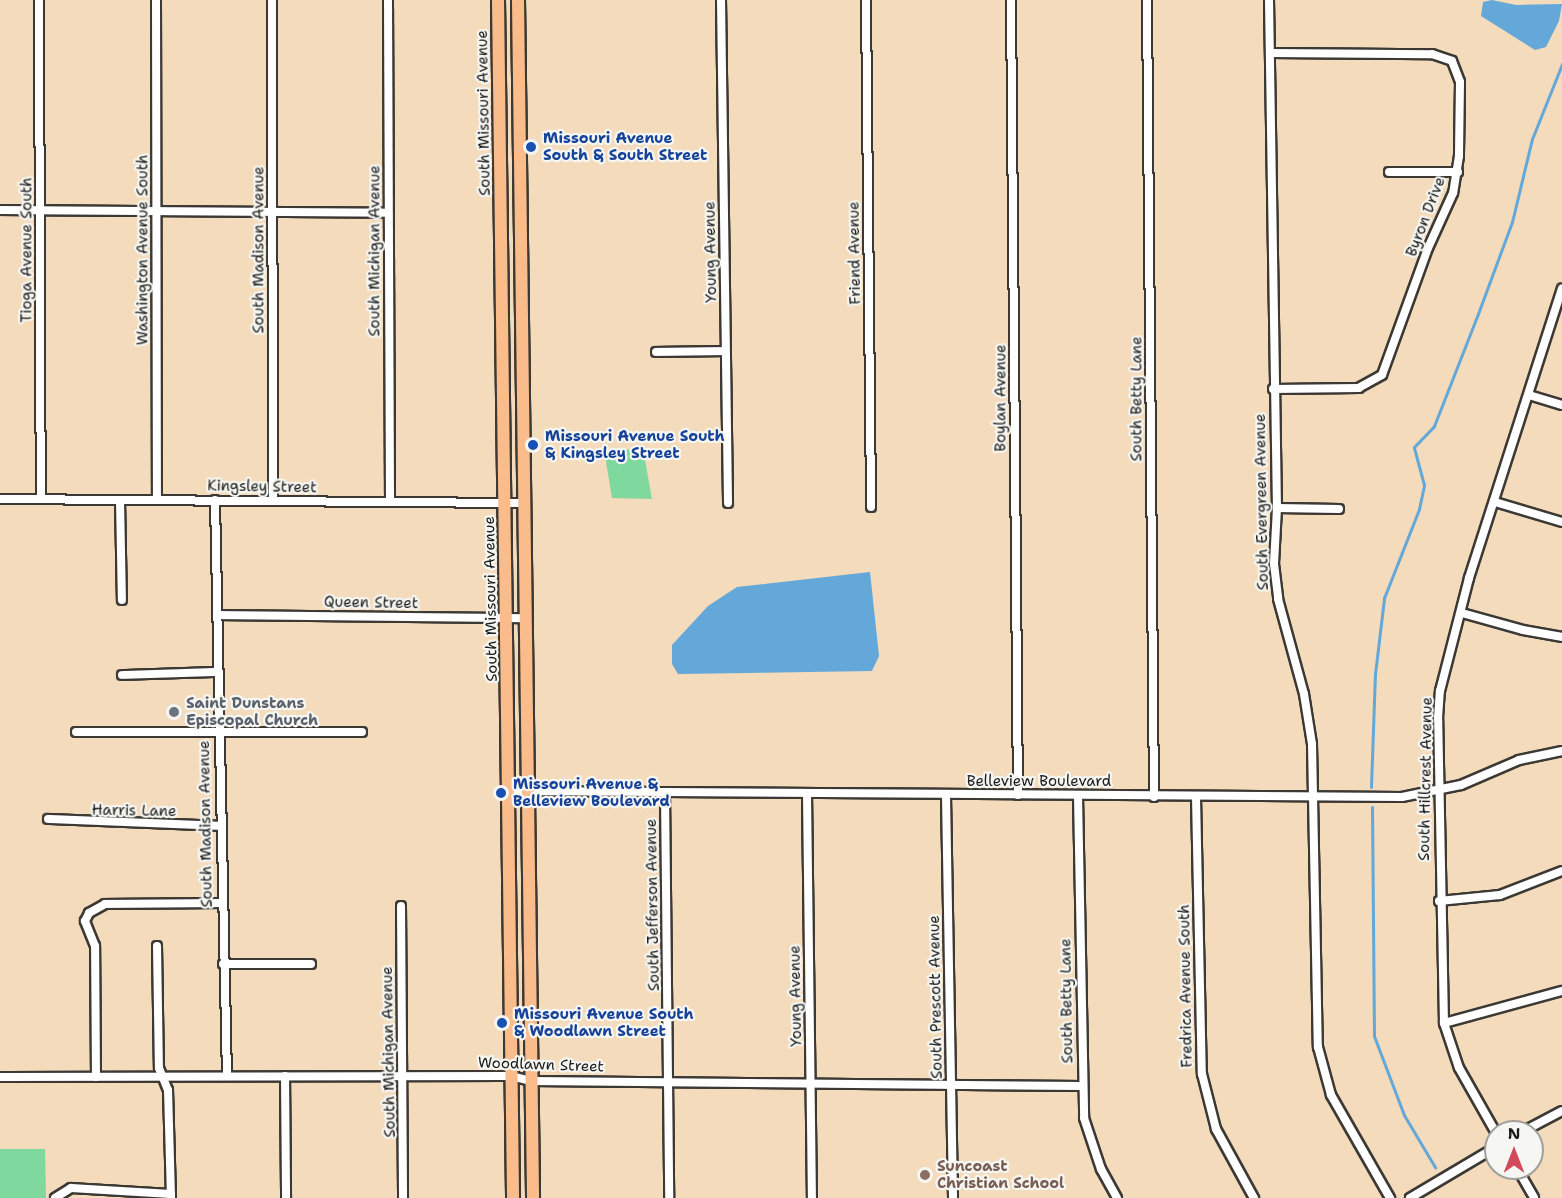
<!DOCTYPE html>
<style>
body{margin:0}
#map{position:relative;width:1562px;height:1198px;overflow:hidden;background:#f3dbbc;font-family:"Shantell Sans",sans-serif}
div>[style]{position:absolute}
.green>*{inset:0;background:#7fd99e}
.water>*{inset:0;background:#63a8d9}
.stream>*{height:3px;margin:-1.5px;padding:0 1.5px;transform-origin:1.5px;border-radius:1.5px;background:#63a8d9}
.roads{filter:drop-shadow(2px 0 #3c3934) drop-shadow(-2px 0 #3c3934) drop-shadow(0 2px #3c3934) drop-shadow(0 -2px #3c3934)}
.street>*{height:8px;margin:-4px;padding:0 4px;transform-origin:4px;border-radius:4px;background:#fff}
.primary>*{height:12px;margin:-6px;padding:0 6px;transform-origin:6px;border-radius:6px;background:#f9bc8a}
.dots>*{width:16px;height:16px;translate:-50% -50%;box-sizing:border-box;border:3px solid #f6f6f2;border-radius:50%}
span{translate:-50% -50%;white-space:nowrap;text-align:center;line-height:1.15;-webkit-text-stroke:4.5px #f6f6f2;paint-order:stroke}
.street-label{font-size:15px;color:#1c1c1c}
.transit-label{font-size:15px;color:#164399;font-weight:700}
.left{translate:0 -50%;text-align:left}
.worship-label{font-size:15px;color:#5b616d;font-weight:700}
.education-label{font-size:15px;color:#785e54;font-weight:700}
.north{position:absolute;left:1484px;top:1120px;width:60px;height:60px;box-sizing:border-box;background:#f6f6f2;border:2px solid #9f9f9c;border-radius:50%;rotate:0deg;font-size:16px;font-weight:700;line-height:24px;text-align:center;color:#1c1c1c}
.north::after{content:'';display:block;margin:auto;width:21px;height:27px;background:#d1495b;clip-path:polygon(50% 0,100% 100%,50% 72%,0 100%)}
</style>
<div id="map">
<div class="green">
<div style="clip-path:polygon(643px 449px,652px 499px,612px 498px,604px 450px)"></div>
<div style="clip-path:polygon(0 1149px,45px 1149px,46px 1198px,0 1198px)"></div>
</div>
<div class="water">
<div style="clip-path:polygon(1492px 0,1516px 5px,1562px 4px,1559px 21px,1546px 47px,1535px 50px,1481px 16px,1483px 2px)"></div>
<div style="clip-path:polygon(870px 572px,879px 656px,872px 671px,678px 674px,672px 664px,672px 645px,708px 606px,737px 587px)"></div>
</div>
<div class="stream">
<div style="left:1371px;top:787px;width:113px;rotate:-88deg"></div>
<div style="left:1375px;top:674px;width:77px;rotate:-83.2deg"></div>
<div style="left:1384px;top:598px;width:96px;rotate:-68.5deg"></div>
<div style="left:1419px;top:509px;width:25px;rotate:-78deg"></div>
<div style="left:1424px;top:485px;width:39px;rotate:-105deg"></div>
<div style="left:1414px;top:447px;width:29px;rotate:-46deg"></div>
<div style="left:1434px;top:426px;width:123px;rotate:-68.6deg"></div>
<div style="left:1479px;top:311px;width:95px;rotate:-69.7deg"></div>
<div style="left:1512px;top:222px;width:85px;rotate:-76.5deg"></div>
<div style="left:1532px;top:139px;width:81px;rotate:-68.2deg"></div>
<div style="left:1372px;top:807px;width:229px;rotate:89.5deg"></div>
<div style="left:1374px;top:1036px;width:85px;rotate:69.2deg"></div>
<div style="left:1404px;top:1115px;width:61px;rotate:59.2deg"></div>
</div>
<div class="roads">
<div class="street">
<div style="left:39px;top:0;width:499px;rotate:89.8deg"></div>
<div style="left:156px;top:0;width:500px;rotate:89.89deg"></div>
<div style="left:272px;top:0;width:501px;rotate:89.89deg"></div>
<div style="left:388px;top:0;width:502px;rotate:89.77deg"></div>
<div style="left:721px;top:0;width:503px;rotate:89.2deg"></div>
<div style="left:866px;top:0;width:507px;rotate:89.43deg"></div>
<div style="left:1011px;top:0;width:795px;rotate:89.5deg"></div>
<div style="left:1147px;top:0;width:797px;rotate:89.5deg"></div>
<div style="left:1269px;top:0;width:508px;rotate:89.1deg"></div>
<div style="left:1277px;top:508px;width:56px;rotate:93.1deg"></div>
<div style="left:1274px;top:564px;width:35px;rotate:83deg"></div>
<div style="left:1278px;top:599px;width:98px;rotate:74.7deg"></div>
<div style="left:1304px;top:694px;width:51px;rotate:80.9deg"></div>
<div style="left:1312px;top:744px;width:303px;rotate:88.9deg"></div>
<div style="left:1318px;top:1047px;width:50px;rotate:74.8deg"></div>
<div style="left:1331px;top:1095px;width:119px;rotate:60.2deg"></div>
<div style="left:1270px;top:53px;width:162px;rotate:0.4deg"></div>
<div style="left:1432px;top:54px;width:21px;rotate:19deg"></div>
<div style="left:1452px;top:61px;width:22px;rotate:69deg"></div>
<div style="left:1460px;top:82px;width:74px;rotate:90.8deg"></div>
<div style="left:1459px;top:156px;width:37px;rotate:99deg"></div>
<div style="left:1453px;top:193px;width:60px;rotate:114.4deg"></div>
<div style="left:1428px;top:248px;width:135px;rotate:109.9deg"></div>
<div style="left:1382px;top:375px;width:26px;rotate:151deg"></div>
<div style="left:1359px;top:388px;width:86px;rotate:179.3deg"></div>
<div style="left:1389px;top:172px;width:69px"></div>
<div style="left:0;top:210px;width:388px;rotate:0.4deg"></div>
<div style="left:656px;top:352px;width:69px;rotate:-0.8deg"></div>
<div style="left:1529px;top:395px;width:34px;rotate:17deg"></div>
<div style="left:0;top:499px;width:524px;rotate:0.44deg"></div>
<div style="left:120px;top:500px;width:100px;rotate:88.9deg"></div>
<div style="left:215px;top:500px;width:576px;rotate:88.81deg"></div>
<div style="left:1495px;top:502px;width:70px;rotate:16.6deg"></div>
<div style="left:1277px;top:508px;width:62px;rotate:0.9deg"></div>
<div style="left:1462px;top:613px;width:63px;rotate:15.6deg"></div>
<div style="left:1523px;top:630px;width:40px;rotate:10deg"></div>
<div style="left:217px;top:615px;width:308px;rotate:0.6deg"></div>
<div style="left:122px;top:675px;width:96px;rotate:-1.8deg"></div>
<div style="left:76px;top:732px;width:286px"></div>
<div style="left:508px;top:791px;width:894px;rotate:0.38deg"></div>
<div style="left:1402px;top:797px;width:60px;rotate:-11.5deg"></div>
<div style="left:1461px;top:785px;width:63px;rotate:-23.3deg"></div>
<div style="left:1519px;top:760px;width:44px;rotate:-11.8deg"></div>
<div style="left:665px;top:793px;width:405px;rotate:89.4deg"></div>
<div style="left:807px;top:794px;width:404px;rotate:89.3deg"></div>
<div style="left:946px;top:796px;width:402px;rotate:89deg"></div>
<div style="left:1078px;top:796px;width:322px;rotate:88.9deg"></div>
<div style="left:1084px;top:1118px;width:54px;rotate:71.6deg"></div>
<div style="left:1101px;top:1169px;width:33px;rotate:61deg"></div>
<div style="left:1196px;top:797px;width:277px;rotate:88.8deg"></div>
<div style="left:1202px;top:1074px;width:57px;rotate:75.7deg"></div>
<div style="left:1216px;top:1129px;width:79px;rotate:61.2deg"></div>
<div style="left:48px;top:819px;width:172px;rotate:2.3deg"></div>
<div style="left:1439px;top:901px;width:61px;rotate:-5.6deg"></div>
<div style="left:1500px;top:895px;width:66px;rotate:-21.2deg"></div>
<div style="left:401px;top:906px;width:292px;rotate:89.6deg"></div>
<div style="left:157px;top:946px;width:122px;rotate:89.1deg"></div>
<div style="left:159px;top:1068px;width:24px;rotate:68deg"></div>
<div style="left:168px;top:1090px;width:108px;rotate:88.4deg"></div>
<div style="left:223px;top:964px;width:88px"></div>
<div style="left:1444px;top:1023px;width:122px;rotate:-15.2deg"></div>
<div style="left:285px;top:1076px;width:122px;rotate:89.5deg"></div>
<div style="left:0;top:1077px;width:511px;rotate:-0.11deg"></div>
<div style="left:511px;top:1076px;width:21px;rotate:14deg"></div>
<div style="left:531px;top:1081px;width:551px;rotate:0.52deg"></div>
<div style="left:96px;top:1077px;width:131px;rotate:-90.4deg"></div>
<div style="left:95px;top:946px;width:27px;rotate:-112deg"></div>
<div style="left:85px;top:921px;width:9px;rotate:-63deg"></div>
<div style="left:89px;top:913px;width:18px;rotate:-29deg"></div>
<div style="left:105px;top:904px;width:115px;rotate:-0.5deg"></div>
<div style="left:1522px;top:1132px;width:45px;rotate:-27.7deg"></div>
<div style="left:1496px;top:1133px;width:75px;rotate:-119.6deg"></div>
<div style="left:1459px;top:1068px;width:47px;rotate:-108.4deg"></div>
<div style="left:1444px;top:1023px;width:305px;rotate:-91.1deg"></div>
<div style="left:1438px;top:718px;width:27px;rotate:-86deg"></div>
<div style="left:1440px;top:691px;width:117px;rotate:-75.6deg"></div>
<div style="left:1469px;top:578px;width:304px;rotate:-72.2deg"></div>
<div style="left:1517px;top:1168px;width:34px;rotate:60deg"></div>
<div style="left:55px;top:1198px;width:19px;rotate:-32deg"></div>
<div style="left:71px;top:1188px;width:100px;rotate:3.4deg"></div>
<div style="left:1410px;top:1198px;width:100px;rotate:-30.7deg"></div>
</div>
<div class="primary">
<div style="left:498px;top:0;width:1198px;rotate:89.28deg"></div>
<div style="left:518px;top:0;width:1198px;rotate:89.28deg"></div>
</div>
</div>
<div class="dots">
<div style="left:531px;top:147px;background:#1a4fb4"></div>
<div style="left:533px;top:445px;background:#1a4fb4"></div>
<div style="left:174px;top:712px;background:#6b7280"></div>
<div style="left:501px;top:793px;background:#1a4fb4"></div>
<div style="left:502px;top:1023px;background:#1a4fb4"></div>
<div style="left:925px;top:1175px;background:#8d6e63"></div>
</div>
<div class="street-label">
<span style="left:484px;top:113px;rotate:-91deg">South Missouri Avenue</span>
<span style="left:1426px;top:217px;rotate:-69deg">Byron Drive</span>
<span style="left:27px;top:250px;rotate:-90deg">Tioga Avenue South</span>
<span style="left:143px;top:250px;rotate:-90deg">Washington Avenue South</span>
<span style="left:259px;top:250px;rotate:-90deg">South Madison Avenue</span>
<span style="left:375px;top:251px;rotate:-90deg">South Michigan Avenue</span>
<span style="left:711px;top:252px;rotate:-91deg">Young Avenue</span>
<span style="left:855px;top:253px;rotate:-91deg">Friend Avenue</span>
<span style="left:1001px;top:398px;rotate:-90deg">Boylan Avenue</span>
<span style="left:1137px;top:399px;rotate:-90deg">South Betty Lane</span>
<span style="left:262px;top:487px;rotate:1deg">Kingsley Street</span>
<span style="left:1262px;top:502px;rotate:-91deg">South Evergreen Avenue</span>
<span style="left:491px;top:599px;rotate:-91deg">South Missouri Avenue</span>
<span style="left:371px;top:603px;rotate:1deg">Queen Street</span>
<span style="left:1426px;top:779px;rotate:-89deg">South Hillcrest Avenue</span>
<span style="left:1039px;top:782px">Belleview Boulevard</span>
<span style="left:134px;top:811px;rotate:1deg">Harris Lane</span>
<span style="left:206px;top:824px;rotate:-91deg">South Madison Avenue</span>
<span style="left:653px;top:905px;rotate:-91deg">South Jefferson Avenue</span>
<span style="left:1186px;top:986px;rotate:-91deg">Fredrica Avenue South</span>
<span style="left:796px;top:996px;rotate:-91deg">Young Avenue</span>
<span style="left:936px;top:997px;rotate:-91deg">South Prescott Avenue</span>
<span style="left:1067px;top:1001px;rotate:-91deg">South Betty Lane</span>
<span style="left:389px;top:1052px;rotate:-91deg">South Michigan Avenue</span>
<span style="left:541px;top:1065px;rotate:2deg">Woodlawn Street</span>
</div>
<div class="transit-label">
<span class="left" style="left:543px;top:147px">Missouri Avenue<br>South &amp; South Street</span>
<span class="left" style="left:545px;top:445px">Missouri Avenue South<br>&amp; Kingsley Street</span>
<span class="left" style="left:513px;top:793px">Missouri Avenue &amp;<br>Belleview Boulevard</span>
<span class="left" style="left:514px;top:1023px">Missouri Avenue South<br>&amp; Woodlawn Street</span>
</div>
<div class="worship-label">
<span class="left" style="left:186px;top:712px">Saint Dunstans<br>Episcopal Church</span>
</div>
<div class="education-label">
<span class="left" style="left:937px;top:1175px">Suncoast<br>Christian School</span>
</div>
<div class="north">N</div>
</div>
